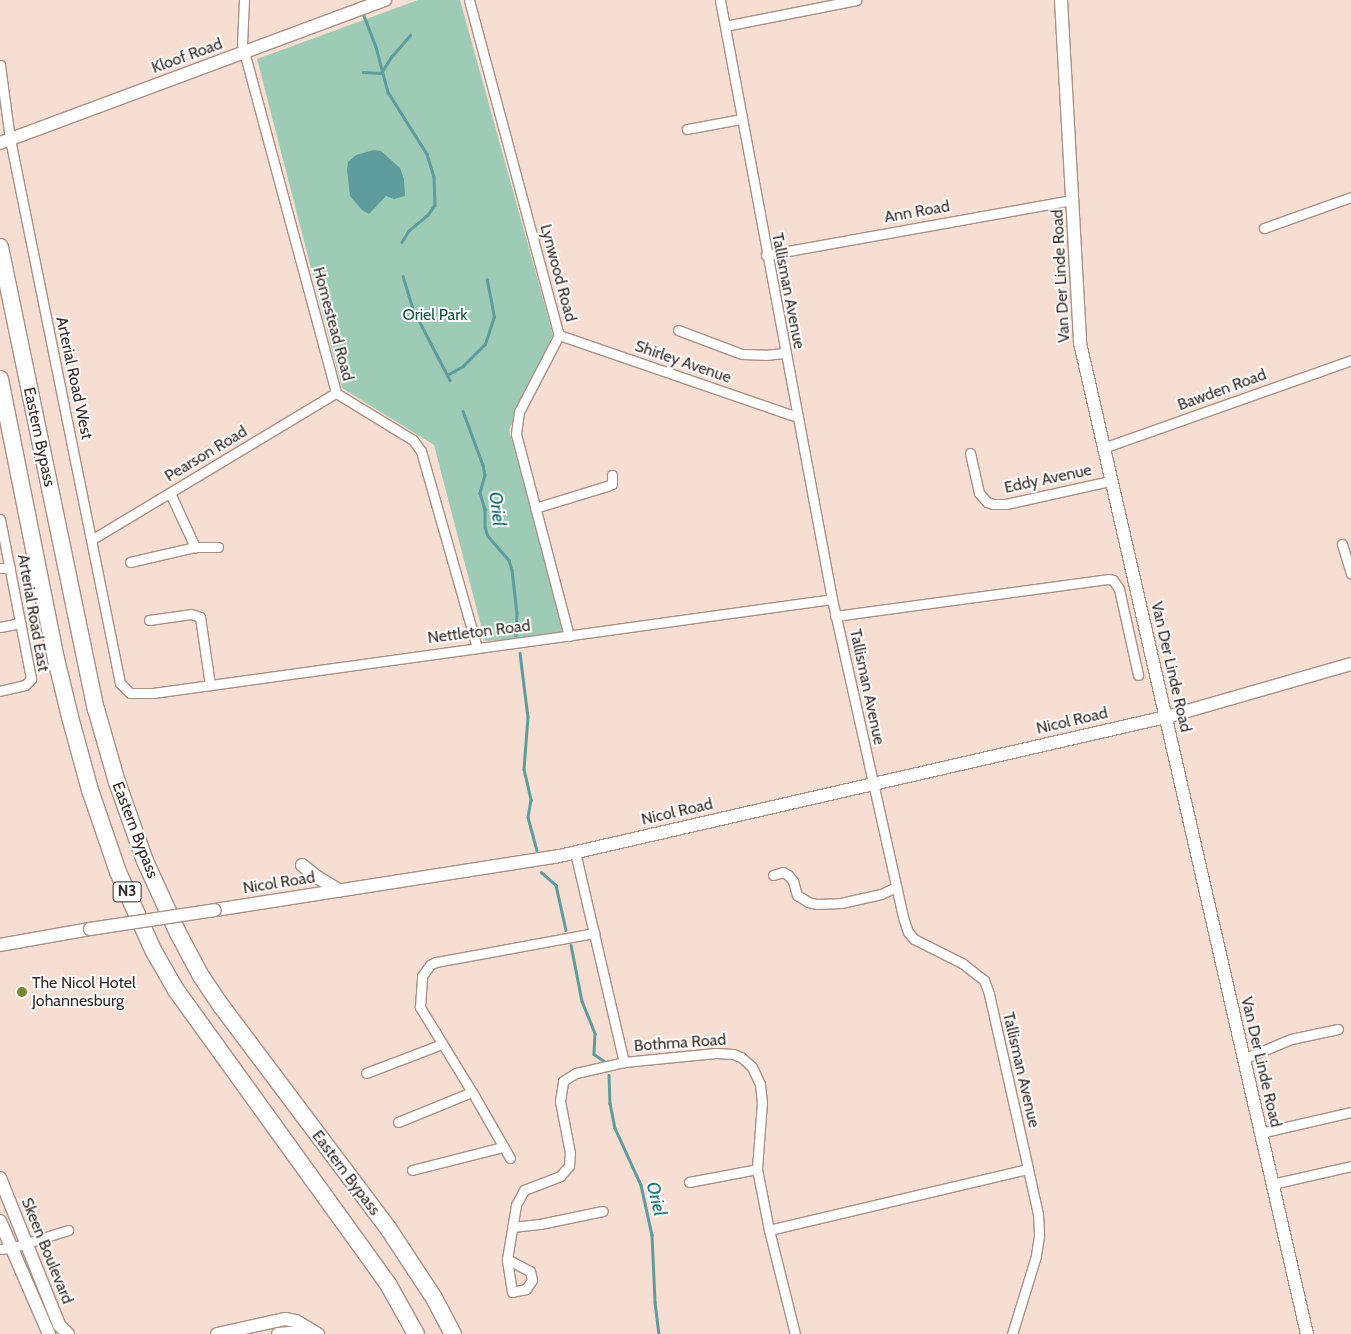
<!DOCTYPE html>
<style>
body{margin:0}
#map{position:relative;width:1351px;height:1334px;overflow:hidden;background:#f7ded3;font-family:Cabin,sans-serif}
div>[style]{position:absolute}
.green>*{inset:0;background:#9ecbb6}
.water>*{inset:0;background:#5f9c9d}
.stream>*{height:2.5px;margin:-1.25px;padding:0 1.25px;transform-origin:1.25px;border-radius:1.25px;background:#5f9c9d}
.roads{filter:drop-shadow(1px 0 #a79086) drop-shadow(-1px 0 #a79086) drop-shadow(0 1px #a79086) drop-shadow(0 -1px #a79086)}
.street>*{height:9px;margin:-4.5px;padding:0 4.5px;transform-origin:4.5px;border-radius:4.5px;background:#fff}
.secondary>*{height:12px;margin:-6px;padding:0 6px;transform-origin:6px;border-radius:6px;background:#fff}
.highway>*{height:16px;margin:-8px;padding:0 8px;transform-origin:8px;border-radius:8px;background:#fff}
.bridges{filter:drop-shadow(1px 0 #a79086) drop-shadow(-1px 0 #a79086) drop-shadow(0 1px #a79086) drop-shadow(0 -1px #a79086)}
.secondary-bridge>*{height:12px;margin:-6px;padding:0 6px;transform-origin:6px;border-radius:6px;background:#fff}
.dots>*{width:14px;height:14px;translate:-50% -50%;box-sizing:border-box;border:2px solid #fff;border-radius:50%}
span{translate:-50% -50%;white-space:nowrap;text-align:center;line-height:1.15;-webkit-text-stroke:4px #fff;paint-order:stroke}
.shield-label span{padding:1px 4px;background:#fff;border:1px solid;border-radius:4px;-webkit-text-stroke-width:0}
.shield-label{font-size:15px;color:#342b26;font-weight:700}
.street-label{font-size:16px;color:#342b26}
.park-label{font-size:16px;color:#15543d}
.poi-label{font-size:16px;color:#342b26}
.left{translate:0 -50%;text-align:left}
.water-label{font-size:18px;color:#035f61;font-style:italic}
</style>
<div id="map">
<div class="green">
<div style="clip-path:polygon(418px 0,460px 0,553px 335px,509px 430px,565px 634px,485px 641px,434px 445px,342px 388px,257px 59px)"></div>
</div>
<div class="water">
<div style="clip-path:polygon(374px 150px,381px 151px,400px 168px,404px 179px,405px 196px,394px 199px,386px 196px,369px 214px,362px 210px,350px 196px,347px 170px,348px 162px,356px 155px)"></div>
</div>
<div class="stream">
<div style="left:363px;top:13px;width:36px;rotate:69deg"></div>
<div style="left:376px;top:47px;width:47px;rotate:75.1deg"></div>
<div style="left:388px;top:92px;width:73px;rotate:57.8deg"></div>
<div style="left:427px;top:154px;width:24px;rotate:73deg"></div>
<div style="left:434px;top:177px;width:28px;rotate:88deg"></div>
<div style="left:435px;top:205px;width:12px;rotate:125deg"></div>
<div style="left:428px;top:215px;width:25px;rotate:140deg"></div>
<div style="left:409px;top:231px;width:13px;rotate:122deg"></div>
<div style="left:363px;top:72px;width:18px;rotate:3deg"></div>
<div style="left:381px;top:73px;width:19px;rotate:-58deg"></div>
<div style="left:391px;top:57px;width:29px;rotate:-49deg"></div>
<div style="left:403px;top:276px;width:34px;rotate:73deg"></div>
<div style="left:413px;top:309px;width:80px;rotate:62.5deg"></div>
<div style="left:447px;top:375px;width:18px;rotate:-29deg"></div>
<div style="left:463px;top:366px;width:31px;rotate:-45deg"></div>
<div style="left:485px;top:344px;width:28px;rotate:-72deg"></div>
<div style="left:494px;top:317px;width:38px;rotate:-101deg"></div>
<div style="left:463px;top:411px;width:58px;rotate:69.7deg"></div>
<div style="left:483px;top:465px;width:10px;rotate:79deg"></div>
<div style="left:485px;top:475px;width:19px;rotate:106deg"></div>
<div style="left:480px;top:493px;width:17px;rotate:73deg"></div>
<div style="left:485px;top:509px;width:18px;rotate:90deg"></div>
<div style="left:485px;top:527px;width:9px;rotate:72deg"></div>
<div style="left:488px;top:536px;width:32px;rotate:49deg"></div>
<div style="left:509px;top:560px;width:10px;rotate:73deg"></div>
<div style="left:512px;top:570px;width:43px;rotate:83.4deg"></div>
<div style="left:517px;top:613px;width:22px;rotate:93deg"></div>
<div style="left:520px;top:653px;width:64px;rotate:82.9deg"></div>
<div style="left:528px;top:717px;width:52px;rotate:94.4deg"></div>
<div style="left:524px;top:769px;width:32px;rotate:77deg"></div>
<div style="left:531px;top:800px;width:17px;rotate:100deg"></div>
<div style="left:528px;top:817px;width:34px;rotate:75deg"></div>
<div style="left:541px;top:872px;width:20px;rotate:41deg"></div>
<div style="left:556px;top:885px;width:46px;rotate:77.5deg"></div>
<div style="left:571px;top:945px;width:57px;rotate:78.9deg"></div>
<div style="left:582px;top:1001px;width:35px;rotate:68deg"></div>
<div style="left:595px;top:1034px;width:20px;rotate:93deg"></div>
<div style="left:594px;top:1054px;width:12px;rotate:35deg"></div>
<div style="left:609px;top:1075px;width:28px;rotate:88deg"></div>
<div style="left:610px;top:1103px;width:25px;rotate:79deg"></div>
<div style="left:615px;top:1128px;width:63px;rotate:65.5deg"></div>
<div style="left:641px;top:1185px;width:51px;rotate:77.6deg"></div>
<div style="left:652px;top:1235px;width:67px;rotate:87.4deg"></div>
<div style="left:655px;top:1302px;width:32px;rotate:83deg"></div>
</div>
<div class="roads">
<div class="street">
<div style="left:244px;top:0;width:44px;rotate:92.6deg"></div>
<div style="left:242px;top:44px;width:361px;rotate:74.9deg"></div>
<div style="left:336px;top:393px;width:90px;rotate:31.4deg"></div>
<div style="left:413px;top:440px;width:14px;rotate:54deg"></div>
<div style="left:421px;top:451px;width:204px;rotate:74.1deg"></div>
<div style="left:469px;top:0;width:347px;rotate:75deg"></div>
<div style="left:559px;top:335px;width:87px;rotate:117.5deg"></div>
<div style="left:519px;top:412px;width:22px;rotate:98deg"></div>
<div style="left:516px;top:434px;width:209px;rotate:75.3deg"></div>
<div style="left:720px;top:0;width:609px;rotate:79.41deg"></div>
<div style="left:832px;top:599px;width:326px;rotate:77.4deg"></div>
<div style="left:903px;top:917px;width:16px;rotate:72deg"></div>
<div style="left:908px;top:932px;width:9px;rotate:49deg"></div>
<div style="left:914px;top:939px;width:54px;rotate:26.6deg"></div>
<div style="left:962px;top:963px;width:28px;rotate:38deg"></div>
<div style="left:984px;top:980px;width:15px;rotate:70deg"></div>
<div style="left:989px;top:994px;width:179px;rotate:77.4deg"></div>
<div style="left:1028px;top:1169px;width:46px;rotate:77.5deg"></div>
<div style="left:1038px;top:1214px;width:22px;rotate:87deg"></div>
<div style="left:1039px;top:1236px;width:20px;rotate:99deg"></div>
<div style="left:1036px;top:1256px;width:82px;rotate:107.1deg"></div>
<div style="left:725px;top:26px;width:134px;rotate:-11.2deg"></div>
<div style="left:0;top:65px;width:75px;rotate:82.3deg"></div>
<div style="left:10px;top:139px;width:555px;rotate:78.57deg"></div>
<div style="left:120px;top:683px;width:14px;rotate:45deg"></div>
<div style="left:130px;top:693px;width:23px"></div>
<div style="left:153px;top:693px;width:685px;rotate:-7.88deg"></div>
<div style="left:687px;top:129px;width:55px;rotate:-10.5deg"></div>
<div style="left:1264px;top:228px;width:92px;rotate:-19.6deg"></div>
<div style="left:766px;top:255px;width:312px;rotate:-10.2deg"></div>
<div style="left:678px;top:330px;width:68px;rotate:20.6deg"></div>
<div style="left:742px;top:354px;width:23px;rotate:2deg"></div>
<div style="left:765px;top:355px;width:19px;rotate:-6deg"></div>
<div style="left:559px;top:335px;width:252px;rotate:19deg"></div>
<div style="left:1103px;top:448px;width:263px;rotate:-19.5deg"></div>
<div style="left:970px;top:453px;width:41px;rotate:77.3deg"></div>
<div style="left:979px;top:493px;width:12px;rotate:48deg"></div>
<div style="left:987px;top:502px;width:6px;rotate:18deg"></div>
<div style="left:993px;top:504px;width:13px"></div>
<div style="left:1006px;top:504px;width:107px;rotate:-12.5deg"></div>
<div style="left:170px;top:493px;width:60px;rotate:65.2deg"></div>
<div style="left:535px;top:508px;width:75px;rotate:-17deg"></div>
<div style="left:607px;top:486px;width:5px;rotate:-22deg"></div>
<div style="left:612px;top:484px;width:9px;rotate:-90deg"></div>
<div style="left:0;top:519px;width:163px;rotate:79deg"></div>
<div style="left:31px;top:679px;width:8px;rotate:135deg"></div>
<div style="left:25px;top:685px;width:26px;rotate:167deg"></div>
<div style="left:91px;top:540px;width:286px;rotate:-31deg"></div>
<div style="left:1342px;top:544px;width:31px;rotate:73deg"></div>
<div style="left:130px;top:562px;width:67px;rotate:-13deg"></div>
<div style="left:195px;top:547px;width:23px"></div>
<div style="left:0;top:568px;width:10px"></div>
<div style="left:835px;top:616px;width:275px;rotate:-7.7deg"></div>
<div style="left:1108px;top:579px;width:5px;rotate:11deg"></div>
<div style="left:1113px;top:580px;width:11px;rotate:56deg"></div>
<div style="left:1119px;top:589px;width:88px;rotate:77.5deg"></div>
<div style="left:149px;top:620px;width:42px;rotate:-8.1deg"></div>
<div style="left:191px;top:614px;width:9px;rotate:18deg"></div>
<div style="left:200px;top:617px;width:69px;rotate:81.6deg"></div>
<div style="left:0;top:627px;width:21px;rotate:-11deg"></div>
<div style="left:575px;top:852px;width:216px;rotate:76.9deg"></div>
<div style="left:773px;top:875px;width:10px;rotate:-17deg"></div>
<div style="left:783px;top:872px;width:6px;rotate:31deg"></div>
<div style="left:788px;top:875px;width:8px;rotate:50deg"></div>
<div style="left:793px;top:881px;width:15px;rotate:74deg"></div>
<div style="left:797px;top:895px;width:13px;rotate:32deg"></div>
<div style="left:808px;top:902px;width:8px;rotate:14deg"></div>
<div style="left:816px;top:904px;width:25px;rotate:-2deg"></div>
<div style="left:841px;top:903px;width:41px;rotate:-12.7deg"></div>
<div style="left:881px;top:894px;width:17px;rotate:-25deg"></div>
<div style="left:1243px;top:1059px;width:52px;rotate:-22.6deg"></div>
<div style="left:1291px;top:1039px;width:48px;rotate:-12deg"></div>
<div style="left:366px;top:1073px;width:81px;rotate:-20.9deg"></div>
<div style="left:398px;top:1122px;width:80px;rotate:-22.1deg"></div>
<div style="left:1260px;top:1133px;width:93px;rotate:-13deg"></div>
<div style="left:510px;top:1158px;width:76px;rotate:-119.9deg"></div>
<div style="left:472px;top:1092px;width:100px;rotate:-121.5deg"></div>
<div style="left:420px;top:1007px;width:31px;rotate:-86deg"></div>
<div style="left:422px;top:976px;width:14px;rotate:-54deg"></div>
<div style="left:430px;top:965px;width:7px;rotate:-27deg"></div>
<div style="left:436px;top:962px;width:161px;rotate:-10.4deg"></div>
<div style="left:412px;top:1170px;width:93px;rotate:-14.3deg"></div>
<div style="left:689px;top:1182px;width:69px;rotate:-10.8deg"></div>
<div style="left:1272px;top:1184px;width:81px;rotate:-12.8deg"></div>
<div style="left:512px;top:1227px;width:28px;rotate:-6deg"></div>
<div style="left:540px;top:1224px;width:64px;rotate:-11.7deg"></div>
<div style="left:769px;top:1230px;width:266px;rotate:-13.3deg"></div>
<div style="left:0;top:1249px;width:11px;rotate:-5deg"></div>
<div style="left:11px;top:1248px;width:60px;rotate:-17.5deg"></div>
<div style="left:507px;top:1259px;width:26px;rotate:28deg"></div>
<div style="left:530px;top:1271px;width:9px;rotate:77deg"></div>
<div style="left:532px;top:1280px;width:11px;rotate:124deg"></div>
<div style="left:526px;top:1289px;width:14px;rotate:168deg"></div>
<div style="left:512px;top:1292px;width:33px;rotate:-99deg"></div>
<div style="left:507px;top:1259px;width:55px;rotate:-80.5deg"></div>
<div style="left:516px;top:1205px;width:17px;rotate:-62deg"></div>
<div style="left:524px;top:1190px;width:39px;rotate:-21deg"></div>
<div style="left:560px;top:1176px;width:13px;rotate:-48deg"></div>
<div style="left:569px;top:1166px;width:13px;rotate:-86deg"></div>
<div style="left:570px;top:1153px;width:53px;rotate:-100.9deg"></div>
<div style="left:560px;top:1101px;width:20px;rotate:-81deg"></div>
<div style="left:563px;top:1081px;width:15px;rotate:-32deg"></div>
<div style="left:576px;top:1073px;width:49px;rotate:-12.9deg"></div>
<div style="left:624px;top:1062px;width:92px;rotate:-5.6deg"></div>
<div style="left:716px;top:1053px;width:17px;rotate:3deg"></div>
<div style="left:733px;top:1054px;width:9px;rotate:21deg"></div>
<div style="left:741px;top:1057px;width:15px;rotate:42deg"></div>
<div style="left:752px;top:1067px;width:19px;rotate:65deg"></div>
<div style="left:760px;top:1084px;width:18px;rotate:84deg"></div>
<div style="left:762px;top:1102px;width:67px;rotate:94.3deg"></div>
<div style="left:757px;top:1169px;width:62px;rotate:78.9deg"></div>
<div style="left:769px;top:1230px;width:107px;rotate:76deg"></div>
</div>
<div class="secondary">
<div style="left:1061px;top:0;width:344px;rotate:86.8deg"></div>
<div style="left:1080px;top:343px;width:1017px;rotate:77.1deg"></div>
<div style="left:0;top:143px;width:411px;rotate:-20.4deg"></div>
<div style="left:302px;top:865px;width:19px;rotate:39deg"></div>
<div style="left:317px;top:877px;width:26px;rotate:31deg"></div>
<div style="left:215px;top:910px;width:344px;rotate:-8.9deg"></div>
<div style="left:555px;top:857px;width:627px;rotate:-12.91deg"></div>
<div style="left:1166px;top:717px;width:192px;rotate:-16deg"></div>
<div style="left:0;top:945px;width:91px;rotate:-10.1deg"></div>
<div style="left:0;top:1178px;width:158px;rotate:68.1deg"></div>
<div style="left:59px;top:1325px;width:13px;rotate:45deg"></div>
<div style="left:0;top:1221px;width:123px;rotate:66.6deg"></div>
<div style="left:217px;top:1334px;width:70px;rotate:-12.4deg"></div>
<div style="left:285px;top:1319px;width:11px;rotate:10deg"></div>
<div style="left:296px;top:1321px;width:26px;rotate:31deg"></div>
<div style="left:278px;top:1334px;width:33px;rotate:-5deg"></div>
</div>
<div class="highway">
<div style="left:0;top:247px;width:472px;rotate:78.3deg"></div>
<div style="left:96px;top:709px;width:76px;rotate:74deg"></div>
<div style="left:117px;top:782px;width:84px;rotate:70.5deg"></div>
<div style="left:145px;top:861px;width:79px;rotate:65.4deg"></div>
<div style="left:178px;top:933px;width:49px;rotate:61.9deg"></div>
<div style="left:201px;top:976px;width:37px;rotate:56deg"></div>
<div style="left:222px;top:1007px;width:276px;rotate:53.1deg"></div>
<div style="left:388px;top:1228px;width:84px;rotate:56.7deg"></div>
<div style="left:434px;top:1298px;width:41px;rotate:62.2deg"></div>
<div style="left:0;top:379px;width:286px;rotate:78.7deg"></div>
<div style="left:56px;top:659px;width:60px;rotate:76.4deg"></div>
<div style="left:70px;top:717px;width:76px;rotate:74.7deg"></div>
<div style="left:90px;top:790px;width:87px;rotate:71.1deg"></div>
<div style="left:118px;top:872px;width:85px;rotate:65.8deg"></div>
<div style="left:153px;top:950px;width:46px;rotate:60.1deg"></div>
<div style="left:176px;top:990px;width:362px;rotate:54.2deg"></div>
<div style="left:388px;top:1284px;width:57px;rotate:60.8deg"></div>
</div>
</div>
<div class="bridges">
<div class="secondary-bridge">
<div style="left:90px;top:929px;width:126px;rotate:-8.6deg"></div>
</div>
</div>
<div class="dots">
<div style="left:22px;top:992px;background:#7f842e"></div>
</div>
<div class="shield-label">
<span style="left:127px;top:892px">N3</span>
</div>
<div class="street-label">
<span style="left:187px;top:56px;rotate:-20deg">Kloof Road</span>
<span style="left:917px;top:212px;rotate:-10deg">Ann Road</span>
<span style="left:558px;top:273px;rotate:75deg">Lynwood Road</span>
<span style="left:1061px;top:276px;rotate:-93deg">Van Der Linde Road</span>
<span style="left:788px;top:291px;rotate:79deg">Tallisman Avenue</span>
<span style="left:333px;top:324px;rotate:75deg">Homestead Road</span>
<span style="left:683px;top:362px;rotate:19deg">Shirley Avenue</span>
<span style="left:74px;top:378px;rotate:78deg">Arterial Road West</span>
<span style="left:1222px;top:390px;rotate:-20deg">Bawden Road</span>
<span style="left:39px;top:437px;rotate:78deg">Eastern Bypass</span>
<span style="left:206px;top:454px;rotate:-31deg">Pearson Road</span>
<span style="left:1048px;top:479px;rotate:-12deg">Eddy Avenue</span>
<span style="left:33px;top:613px;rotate:80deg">Arterial Road East</span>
<span style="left:479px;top:632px;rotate:-7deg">Nettleton Road</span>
<span style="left:1171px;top:667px;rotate:77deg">Van Der Linde Road</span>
<span style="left:867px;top:687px;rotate:78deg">Tallisman Avenue</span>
<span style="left:1072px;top:721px;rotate:-13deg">Nicol Road</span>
<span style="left:677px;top:812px;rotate:-13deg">Nicol Road</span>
<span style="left:135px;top:830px;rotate:69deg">Eastern Bypass</span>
<span style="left:279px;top:883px;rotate:-9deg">Nicol Road</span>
<span style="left:680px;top:1043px;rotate:-4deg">Bothma Road</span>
<span style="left:1261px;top:1062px;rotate:77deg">Van Der Linde Road</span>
<span style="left:1021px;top:1070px;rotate:77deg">Tallisman Avenue</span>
<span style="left:346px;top:1173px;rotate:53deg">Eastern Bypass</span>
<span style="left:47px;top:1251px;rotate:68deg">Skeen Boulevard</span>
</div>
<div class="park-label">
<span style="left:435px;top:315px">Oriel Park</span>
</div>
<div class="poi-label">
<span class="left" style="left:32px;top:992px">The Nicol Hotel<br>Johannesburg</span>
</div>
<div class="water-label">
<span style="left:497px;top:509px;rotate:83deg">Oriel</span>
<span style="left:656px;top:1199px;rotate:76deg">Oriel</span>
</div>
</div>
